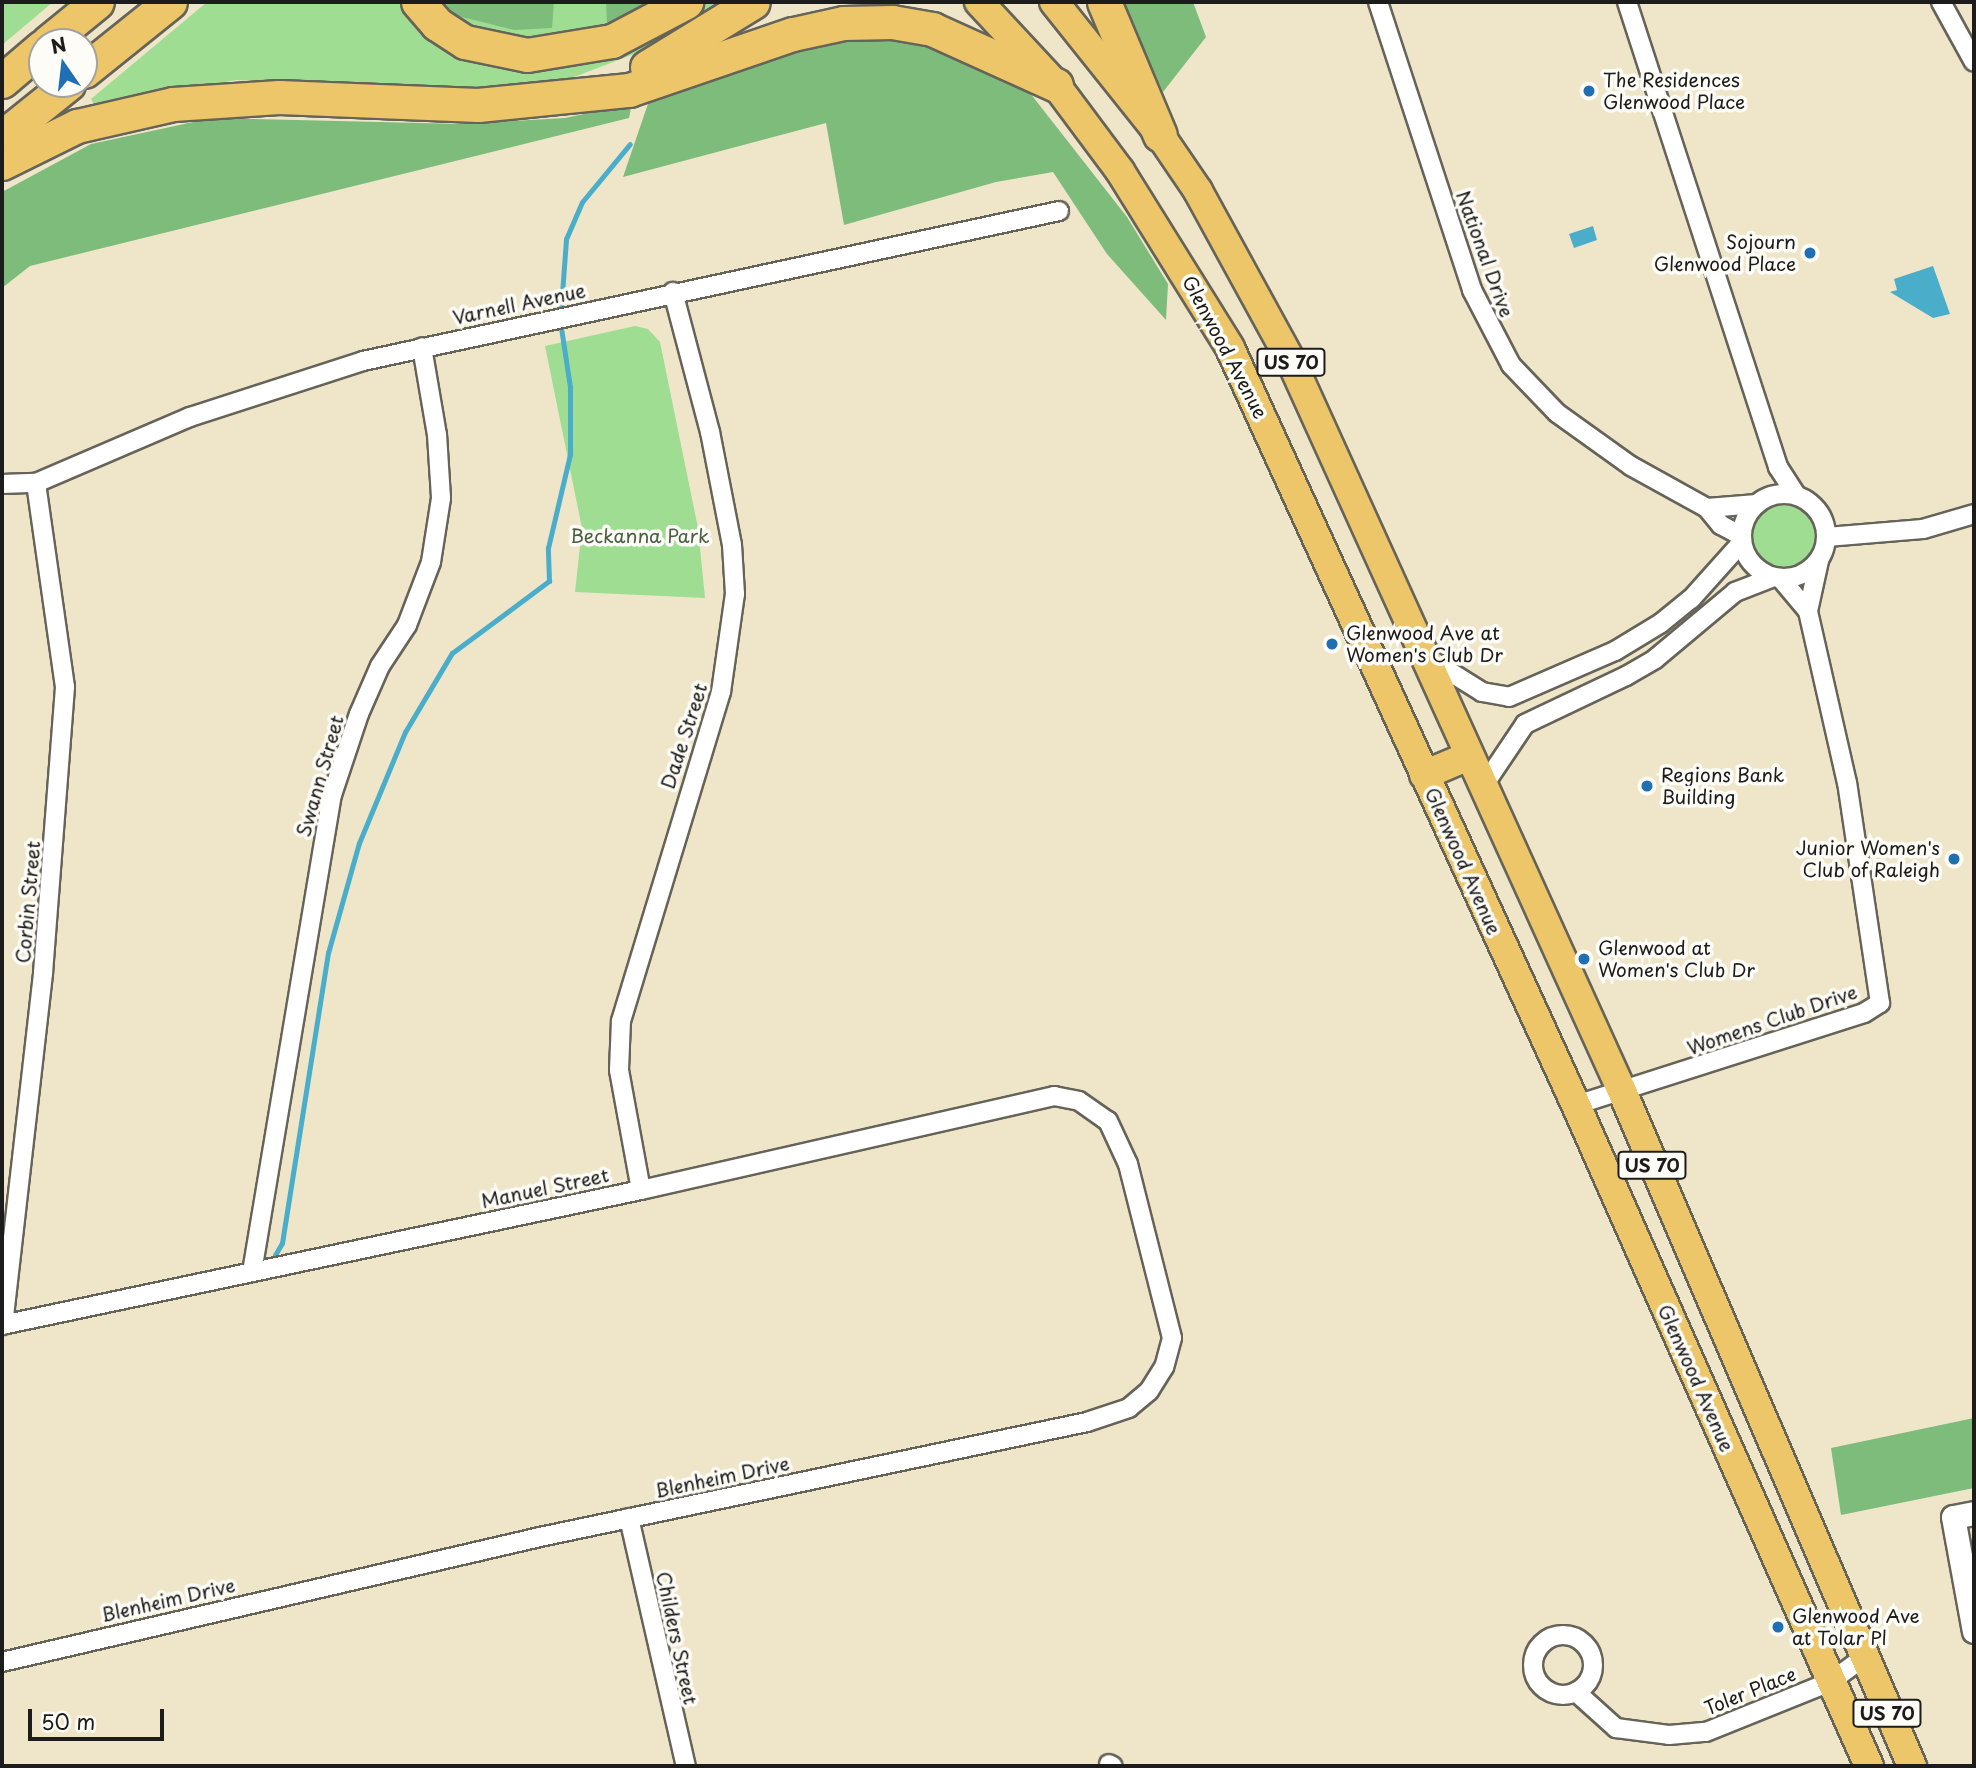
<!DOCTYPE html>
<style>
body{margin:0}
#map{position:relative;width:1976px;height:1768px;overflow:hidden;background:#efe6ca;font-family:"Playpen Sans",sans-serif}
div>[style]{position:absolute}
.green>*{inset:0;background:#9edd92}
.round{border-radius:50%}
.forest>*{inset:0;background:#7ebc7c}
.water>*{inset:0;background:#4aadca}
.stream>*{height:5px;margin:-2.5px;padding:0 2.5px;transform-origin:2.5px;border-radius:2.5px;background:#4aadca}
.roads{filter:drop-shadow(2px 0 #666359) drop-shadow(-2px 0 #666359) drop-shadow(0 2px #666359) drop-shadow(0 -2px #666359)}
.minor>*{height:18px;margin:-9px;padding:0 9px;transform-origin:9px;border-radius:9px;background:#fff}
.minor>.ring{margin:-9px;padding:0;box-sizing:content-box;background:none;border:18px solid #fff;border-radius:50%}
.tertiary>*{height:23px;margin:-11.5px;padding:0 11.5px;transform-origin:11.5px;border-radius:11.5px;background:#fff}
.primary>*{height:28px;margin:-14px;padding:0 14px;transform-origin:14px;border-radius:14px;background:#ecc669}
.motorway>*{height:33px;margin:-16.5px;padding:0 16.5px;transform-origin:16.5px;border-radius:16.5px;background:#ecc669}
.dots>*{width:19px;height:19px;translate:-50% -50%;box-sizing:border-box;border:4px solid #fdfcf7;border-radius:50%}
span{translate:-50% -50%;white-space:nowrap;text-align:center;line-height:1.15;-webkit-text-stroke:7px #fdfcf7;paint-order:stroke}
.shield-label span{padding:2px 5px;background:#fdfcf7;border:2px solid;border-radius:5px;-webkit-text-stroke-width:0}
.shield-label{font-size:18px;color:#1c1c1c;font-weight:700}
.poi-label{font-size:19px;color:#1c1c1c}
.left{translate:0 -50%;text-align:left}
.right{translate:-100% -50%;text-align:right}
.street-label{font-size:19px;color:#1c1c1c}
.park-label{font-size:19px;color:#4a6045}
.frame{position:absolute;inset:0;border:4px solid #1c1c1c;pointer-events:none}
.north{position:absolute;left:28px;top:28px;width:70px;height:70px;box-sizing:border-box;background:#fdfcf7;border:2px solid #a3a29f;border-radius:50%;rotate:346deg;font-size:19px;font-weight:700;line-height:28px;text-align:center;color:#1c1c1c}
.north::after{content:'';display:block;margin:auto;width:24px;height:32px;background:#1f6fb2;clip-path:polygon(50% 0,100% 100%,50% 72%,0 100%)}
.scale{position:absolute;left:28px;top:1709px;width:136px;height:32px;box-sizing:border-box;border:4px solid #1c1c1c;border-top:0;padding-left:9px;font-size:21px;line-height:24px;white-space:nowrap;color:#1c1c1c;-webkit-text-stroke:5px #fdfcf7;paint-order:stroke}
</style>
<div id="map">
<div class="green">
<div style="clip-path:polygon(2px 2px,53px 2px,2px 45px)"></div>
<div style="clip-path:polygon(207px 2px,407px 2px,520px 64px,697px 2px,728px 2px,650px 48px,574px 77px,523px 86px,471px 91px,237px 80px,94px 104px,91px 99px)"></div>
<div style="clip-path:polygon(431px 2px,660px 2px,609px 28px,564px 40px,499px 41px,462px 26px)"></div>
<div style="clip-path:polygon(635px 326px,648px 329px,660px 342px,698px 528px,705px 598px,575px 592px,582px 528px,545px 346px)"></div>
<div class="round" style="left:1751px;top:505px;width:64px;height:64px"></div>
</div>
<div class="forest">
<div style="clip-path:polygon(445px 2px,554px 2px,552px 28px,514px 30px,454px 15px)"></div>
<div style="clip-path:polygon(606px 2px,655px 2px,607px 23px)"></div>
<div style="clip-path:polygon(1123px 2px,1193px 2px,1206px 37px,1163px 92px)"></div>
<div style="clip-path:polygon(867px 29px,957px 44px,1030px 93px,1127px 217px,1168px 284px,1166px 320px,1107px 254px,1053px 172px,996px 182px,844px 225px,826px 123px,623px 177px,652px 92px)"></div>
<div style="clip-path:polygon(632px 104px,629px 118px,30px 266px,2px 288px,2px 192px,91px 144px,212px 118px,463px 124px,565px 118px)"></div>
<div style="clip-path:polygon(1974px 1418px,1974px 1488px,1841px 1515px,1831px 1448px)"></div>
</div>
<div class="water">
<div style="clip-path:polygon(1593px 226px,1597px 240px,1574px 248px,1569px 234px)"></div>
<div style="clip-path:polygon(1933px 266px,1950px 314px,1933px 318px,1890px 292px,1897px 290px,1894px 279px)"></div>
</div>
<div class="stream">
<div style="left:275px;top:1255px;width:14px;rotate:-60deg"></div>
<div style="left:282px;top:1243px;width:294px;rotate:-81deg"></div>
<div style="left:328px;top:953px;width:114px;rotate:-74.3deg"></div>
<div style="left:359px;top:843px;width:120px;rotate:-67.5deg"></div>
<div style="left:405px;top:732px;width:92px;rotate:-59.3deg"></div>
<div style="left:452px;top:653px;width:121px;rotate:-36.6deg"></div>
<div style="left:549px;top:581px;width:33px;rotate:-92deg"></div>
<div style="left:548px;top:548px;width:97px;rotate:-76.8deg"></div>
<div style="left:570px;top:454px;width:67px;rotate:-90deg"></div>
<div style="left:570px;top:387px;width:67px;rotate:-98.6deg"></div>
<div style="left:560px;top:321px;width:82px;rotate:-85.8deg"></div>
<div style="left:566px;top:239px;width:40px;rotate:-66.6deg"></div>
<div style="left:582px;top:202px;width:75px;rotate:-50.4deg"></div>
</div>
<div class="roads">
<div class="minor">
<div style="left:1378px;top:2px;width:303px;rotate:71.9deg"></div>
<div style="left:1472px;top:290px;width:85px;rotate:62.5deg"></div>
<div style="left:1511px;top:365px;width:66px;rotate:46.2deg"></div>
<div style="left:1557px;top:413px;width:91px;rotate:35.6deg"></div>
<div style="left:1631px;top:466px;width:87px;rotate:28.9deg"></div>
<div style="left:1707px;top:508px;width:22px;rotate:51deg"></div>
<div style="left:1721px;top:525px;width:24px;rotate:28deg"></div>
<div style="left:1627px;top:2px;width:489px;rotate:72deg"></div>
<div style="left:1778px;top:467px;width:33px;rotate:57deg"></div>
<div style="left:1941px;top:2px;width:68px;rotate:61.2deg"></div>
<div style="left:2px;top:484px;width:34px;rotate:-2deg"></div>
<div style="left:36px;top:483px;width:168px;rotate:-23.2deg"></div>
<div style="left:190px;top:417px;width:182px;rotate:-17.9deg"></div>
<div style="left:363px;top:361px;width:712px;rotate:-12.16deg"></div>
<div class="ring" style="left:1742px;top:494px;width:66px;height:66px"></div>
<div style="left:1707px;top:508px;width:50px;rotate:-4.6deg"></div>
<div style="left:1827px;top:537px;width:96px;rotate:-4.8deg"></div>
<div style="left:1923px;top:529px;width:53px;rotate:-16.4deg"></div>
<div style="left:1781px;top:579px;width:42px;rotate:49.8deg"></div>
<div style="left:1426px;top:657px;width:66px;rotate:32deg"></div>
<div style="left:1482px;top:692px;width:27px;rotate:10deg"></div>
<div style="left:1509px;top:697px;width:116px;rotate:-23.5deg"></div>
<div style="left:1615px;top:651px;width:54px;rotate:-31.3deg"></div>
<div style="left:1661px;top:623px;width:38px;rotate:-39deg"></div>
<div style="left:1691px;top:599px;width:76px;rotate:-48.2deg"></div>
<div style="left:1484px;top:785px;width:73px;rotate:-56.1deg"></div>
<div style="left:1525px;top:724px;width:112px;rotate:-25.4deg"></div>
<div style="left:1626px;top:676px;width:34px;rotate:-30deg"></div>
<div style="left:1655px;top:659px;width:104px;rotate:-39.9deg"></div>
<div style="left:1735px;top:592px;width:42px;rotate:-21deg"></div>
<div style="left:1576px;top:1105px;width:302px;rotate:-17.7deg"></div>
<div style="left:1864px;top:1013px;width:19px;rotate:-32deg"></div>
<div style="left:1880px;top:1003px;width:222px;rotate:-98.5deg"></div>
<div style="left:1847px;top:783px;width:176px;rotate:-102.8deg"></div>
<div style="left:1808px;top:611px;width:51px;rotate:-77.6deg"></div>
<div style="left:641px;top:1190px;width:122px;rotate:-100.4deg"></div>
<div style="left:619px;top:1070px;width:49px;rotate:-87.7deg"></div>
<div style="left:621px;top:1021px;width:344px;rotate:-73.1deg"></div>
<div style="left:721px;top:692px;width:99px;rotate:-81.9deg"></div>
<div style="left:735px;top:594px;width:49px;rotate:-93.5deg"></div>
<div style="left:732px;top:545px;width:115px;rotate:-101deg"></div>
<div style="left:710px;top:432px;width:145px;rotate:-104.8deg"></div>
<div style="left:252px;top:1272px;width:484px;rotate:-80.5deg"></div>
<div style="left:332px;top:795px;width:85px;rotate:-71.6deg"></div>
<div style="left:359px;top:714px;width:52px;rotate:-66.4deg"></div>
<div style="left:380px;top:666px;width:49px;rotate:-56.6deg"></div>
<div style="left:407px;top:625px;width:67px;rotate:-69.1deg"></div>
<div style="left:431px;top:562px;width:65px;rotate:-81.1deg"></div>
<div style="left:441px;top:498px;width:63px;rotate:-93.6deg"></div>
<div style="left:437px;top:435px;width:89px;rotate:-99.7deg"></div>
<div style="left:2px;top:1325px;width:653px;rotate:-11.93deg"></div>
<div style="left:641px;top:1190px;width:424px;rotate:-12.8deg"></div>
<div style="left:1054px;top:1096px;width:25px;rotate:11deg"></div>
<div style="left:1079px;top:1101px;width:35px;rotate:35deg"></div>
<div style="left:1108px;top:1121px;width:47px;rotate:65.1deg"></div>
<div style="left:1128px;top:1164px;width:179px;rotate:75.8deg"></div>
<div style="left:1172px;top:1338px;width:30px;rotate:105deg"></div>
<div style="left:1164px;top:1367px;width:28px;rotate:122deg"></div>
<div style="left:1149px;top:1391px;width:26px;rotate:140deg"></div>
<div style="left:1129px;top:1408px;width:44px;rotate:161.6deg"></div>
<div style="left:1087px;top:1422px;width:559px;rotate:168.13deg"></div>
<div style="left:540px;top:1537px;width:552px;rotate:166.92deg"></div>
<div style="left:3px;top:1325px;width:354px;rotate:-83.5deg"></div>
<div style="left:43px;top:973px;width:287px;rotate:-85.6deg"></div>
<div style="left:65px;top:687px;width:206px;rotate:-98.1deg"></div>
<div style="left:629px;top:1518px;width:254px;rotate:77.1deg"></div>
<div class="ring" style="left:1533px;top:1635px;width:42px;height:42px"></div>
<div style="left:1576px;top:1692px;width:54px;rotate:42deg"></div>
<div style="left:1616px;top:1728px;width:53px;rotate:7.5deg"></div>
<div style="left:1669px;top:1735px;width:37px;rotate:-5deg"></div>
<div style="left:1706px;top:1732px;width:134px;rotate:-22deg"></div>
<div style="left:1830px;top:1682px;width:39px;rotate:-36deg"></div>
<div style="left:1109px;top:1764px;width:4px;rotate:27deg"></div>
</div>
<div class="tertiary">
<div style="left:1974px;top:1513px;width:21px;rotate:169deg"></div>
<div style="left:1953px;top:1517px;width:116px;rotate:79.6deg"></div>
</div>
<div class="primary">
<div style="left:979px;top:2px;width:113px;rotate:47.1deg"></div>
<div style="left:1056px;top:85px;width:107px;rotate:53.3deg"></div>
<div style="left:1120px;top:171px;width:208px;rotate:58.1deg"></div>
<div style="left:1230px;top:348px;width:832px;rotate:65.44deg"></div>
<div style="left:1576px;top:1105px;width:723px;rotate:66.09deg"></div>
<div style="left:1054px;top:2px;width:170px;rotate:51.4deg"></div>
<div style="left:1160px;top:135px;width:68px;rotate:55.8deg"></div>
<div style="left:1198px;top:191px;width:194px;rotate:61.3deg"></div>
<div style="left:1291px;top:361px;width:802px;rotate:65.61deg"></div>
<div style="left:1622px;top:1091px;width:735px;rotate:66.75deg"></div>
<div style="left:1424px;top:775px;width:49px;rotate:-22.9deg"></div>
</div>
<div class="motorway">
<div style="left:418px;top:2px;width:29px;rotate:49deg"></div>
<div style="left:437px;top:24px;width:33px;rotate:33deg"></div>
<div style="left:465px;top:42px;width:63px;rotate:11.8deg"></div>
<div style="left:527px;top:55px;width:86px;rotate:-9.4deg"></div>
<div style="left:612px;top:41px;width:84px;rotate:-27.8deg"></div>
<div style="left:1104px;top:2px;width:144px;rotate:67.2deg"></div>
<div style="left:48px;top:42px;width:63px;rotate:-39.2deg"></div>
<div style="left:647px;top:67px;width:124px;rotate:-31.5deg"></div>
<div style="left:84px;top:71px;width:110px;rotate:-38.7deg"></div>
<div style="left:2px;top:81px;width:52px;rotate:-40.4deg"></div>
<div style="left:2px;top:137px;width:85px;rotate:-38.8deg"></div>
<div style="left:2px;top:163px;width:84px;rotate:-26.3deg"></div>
<div style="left:77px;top:126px;width:98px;rotate:-12.9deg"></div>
<div style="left:173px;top:104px;width:106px;rotate:-3.8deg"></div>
<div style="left:279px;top:97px;width:199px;rotate:2.3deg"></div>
<div style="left:478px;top:105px;width:152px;rotate:-5.7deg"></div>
<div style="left:629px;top:90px;width:173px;rotate:-18.9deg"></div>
<div style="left:793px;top:34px;width:51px;rotate:-12.4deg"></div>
<div style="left:843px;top:23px;width:49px;rotate:-1.2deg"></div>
<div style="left:892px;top:22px;width:41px;rotate:9.9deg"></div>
<div style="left:932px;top:29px;width:136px;rotate:24.3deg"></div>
</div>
</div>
<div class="dots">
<div style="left:1589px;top:91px;background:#1f6fb2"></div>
<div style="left:1810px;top:253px;background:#1f6fb2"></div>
<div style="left:1332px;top:644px;background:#1f6fb2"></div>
<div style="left:1647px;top:786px;background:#1f6fb2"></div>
<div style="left:1954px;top:859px;background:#1f6fb2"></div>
<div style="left:1584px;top:959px;background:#1f6fb2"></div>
<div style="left:1778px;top:1627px;background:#1f6fb2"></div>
</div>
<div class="shield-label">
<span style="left:1291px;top:362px">US 70</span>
<span style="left:1652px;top:1165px">US 70</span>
<span style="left:1887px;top:1713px">US 70</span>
</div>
<div class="poi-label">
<span class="left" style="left:1603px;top:91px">The Residences<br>Glenwood Place</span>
<span class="right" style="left:1796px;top:253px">Sojourn<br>Glenwood Place</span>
<span class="left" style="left:1346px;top:644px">Glenwood Ave at<br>Women's Club Dr</span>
<span class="left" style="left:1661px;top:786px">Regions Bank<br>Building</span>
<span class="right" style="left:1940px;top:859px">Junior Women's<br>Club of Raleigh</span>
<span class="left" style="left:1598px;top:959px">Glenwood at<br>Women's Club Dr</span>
<span class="left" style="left:1792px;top:1627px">Glenwood Ave<br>at Tolar Pl</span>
</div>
<div class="street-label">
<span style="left:1485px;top:254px;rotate:70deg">National Drive</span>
<span style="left:519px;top:304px;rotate:-12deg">Varnell Avenue</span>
<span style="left:1225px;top:347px;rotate:62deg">Glenwood Avenue</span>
<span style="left:684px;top:736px;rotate:-72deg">Dade Street</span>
<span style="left:320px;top:776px;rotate:-74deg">Swann Street</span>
<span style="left:1463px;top:861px;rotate:66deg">Glenwood Avenue</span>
<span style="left:28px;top:902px;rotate:-85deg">Corbin Street</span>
<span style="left:1772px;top:1020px;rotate:-19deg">Womens Club Drive</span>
<span style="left:545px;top:1188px;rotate:-12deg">Manuel Street</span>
<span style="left:1696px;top:1378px;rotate:66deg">Glenwood Avenue</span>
<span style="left:722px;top:1477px;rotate:-12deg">Blenheim Drive</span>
<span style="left:168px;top:1600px;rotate:-13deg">Blenheim Drive</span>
<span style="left:677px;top:1638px;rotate:78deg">Childers Street</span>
<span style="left:1750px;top:1691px;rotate:-22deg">Toler Place</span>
</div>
<div class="park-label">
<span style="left:640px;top:536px">Beckanna Park</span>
</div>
<div class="frame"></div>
<div class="north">N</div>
<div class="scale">50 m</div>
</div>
